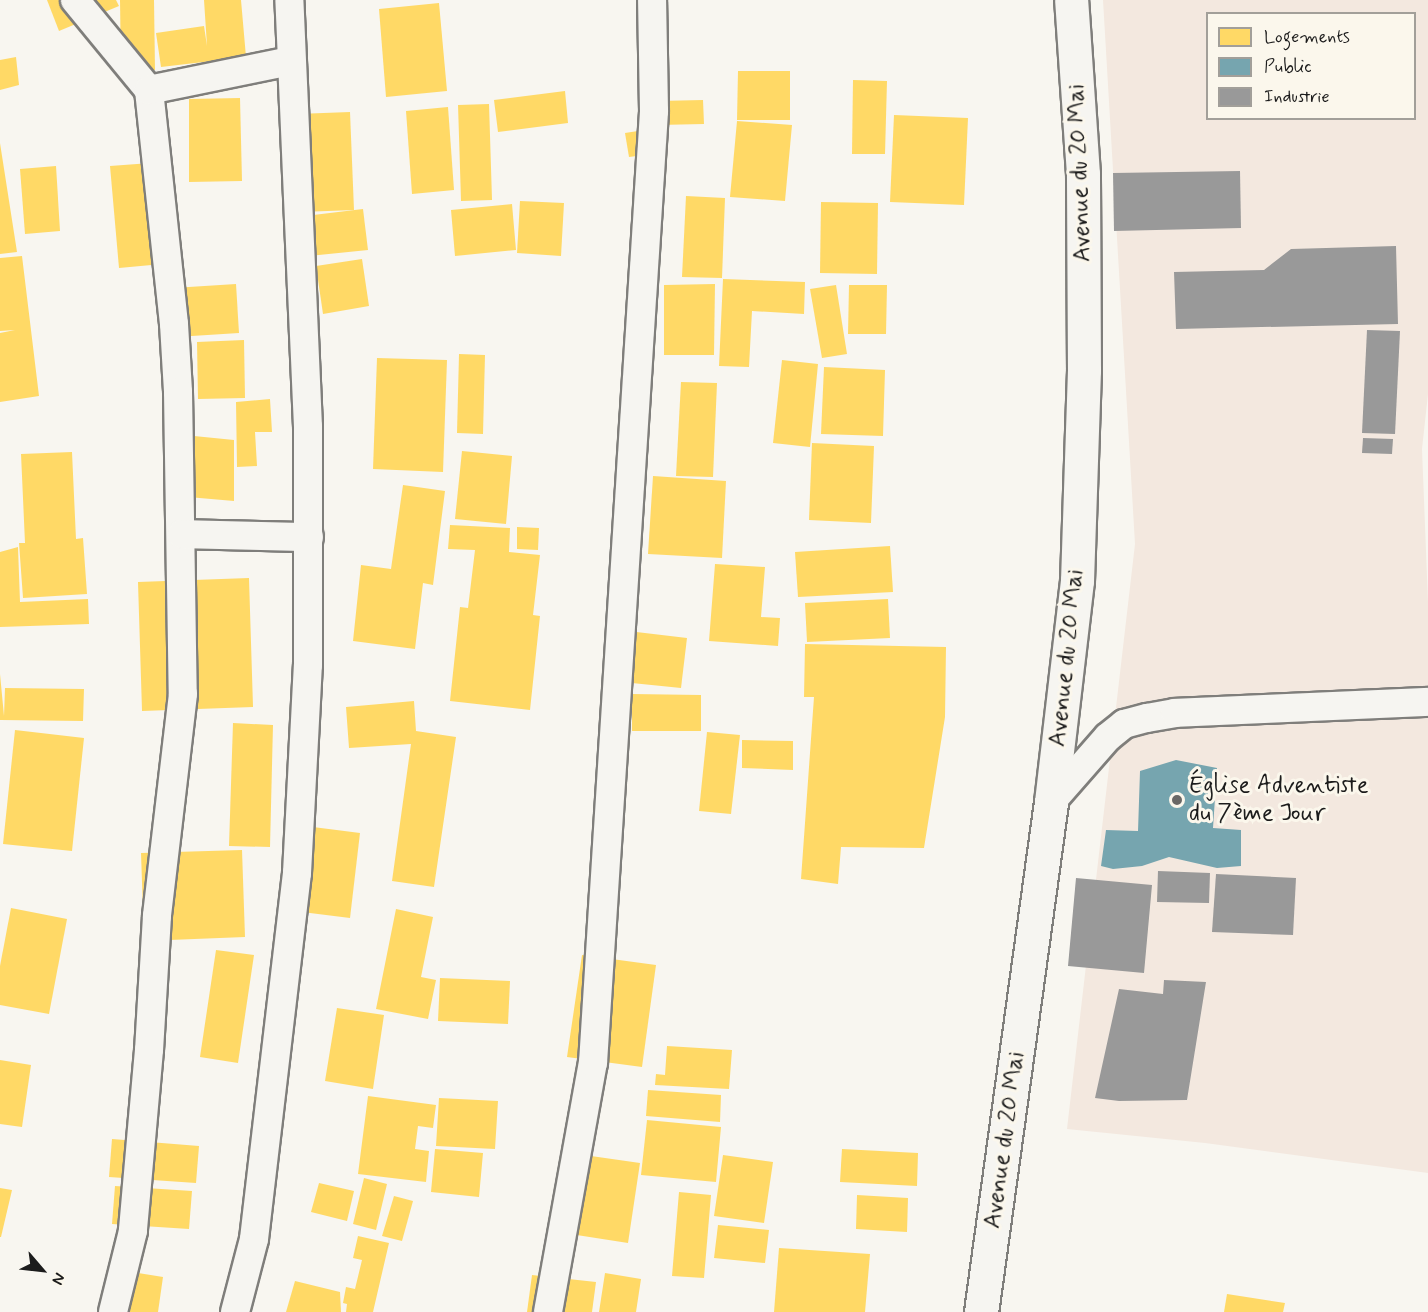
<!DOCTYPE html>
<meta charset="utf-8">
<style>
body{margin:0}
#map{position:relative;width:1428px;height:1312px;overflow:hidden;background:#f8f6f0;font-family:Mynerve,sans-serif}
div>[style]{position:absolute}
.built>*{inset:0;background:#f3e8df}
.homes>*{inset:0;background:#ffd966}
.public>*{inset:0;background:#76a5af}
.industry>*{inset:0;background:#999}
.roads{filter:drop-shadow(2px 0 #7f7e7b) drop-shadow(-2px 0 #7f7e7b) drop-shadow(0 2px #7f7e7b) drop-shadow(0 -2px #7f7e7b)}
.street>*{height:28px;margin:-14px;padding:0 14px;transform-origin:14px;border-radius:14px;background:#f6f5f1}
.secondary>*{height:33px;margin:-16.5px;padding:0 16.5px;transform-origin:16.5px;border-radius:16.5px;background:#f6f5f1}
.dots>*{width:16px;height:16px;translate:-50% -50%;box-sizing:border-box;border:3px solid #fbf7ec;border-radius:50%}
span{translate:-50% -50%;white-space:nowrap;text-align:center;line-height:1.15;-webkit-text-stroke:6px #fbf7ec;paint-order:stroke}
.street-label{font-size:24px;color:#1c1c1c}
.poi-label{font-size:24px;color:#1c1c1c}
.left{translate:0 -50%;text-align:left}
.legend{position:absolute;left:1206px;top:12px;width:210px;height:108px;box-sizing:border-box;background:#fbf7ec;border:2px solid #a29f99;margin:0;padding:8px 10px;list-style:none;font-size:18px;color:#1c1c1c}
.legend li{display:flex;align-items:center;gap:12px;height:30px}
.legend b{width:30px;border:2px solid #a29f99}
.north{position:absolute;left:12px;top:1240px;width:60px;height:60px;-webkit-text-stroke:4px #fbf7ec;paint-order:stroke;rotate:118deg;font-size:16px;font-weight:700;line-height:24px;text-align:center;color:#1c1c1c}
.north::after{content:'';display:block;margin:auto;width:21px;height:27px;background:#1c1c1c;clip-path:polygon(50% 0,100% 100%,50% 72%,0 100%)}
</style>
<div id="map">
<div class="built">
<div style="clip-path:polygon(evenodd,1103px 0,1428px 0,1428px 394px,1422px 449px,1428px 602px,1428px 1173px,1205px 1143px,1067px 1129px,1135px 544px,1103px 0,1208px 14px,1414px 14px,1414px 118px,1208px 118px,1208px 14px)"></div>
</div>
<div class="homes">
<div style="clip-path:polygon(47px 0,116px 0,119px 6px,59px 31px)"></div>
<div style="clip-path:polygon(120px 0,154px 0,155px 70px,121px 70px)"></div>
<div style="clip-path:polygon(204px 0,241px 0,246px 57px,161px 67px,156px 33px,204px 26px,207px 46px)"></div>
<div style="clip-path:polygon(439px 3px,447px 91px,386px 97px,379px 9px)"></div>
<div style="clip-path:polygon(16px 57px,19px 85px,0 90px,0 60px)"></div>
<div style="clip-path:polygon(738px 71px,790px 71px,790px 120px,737px 120px)"></div>
<div style="clip-path:polygon(853px 80px,887px 81px,885px 154px,852px 154px)"></div>
<div style="clip-path:polygon(565px 91px,568px 123px,498px 132px,494px 100px)"></div>
<div style="clip-path:polygon(240px 98px,242px 181px,189px 182px,189px 99px)"></div>
<div style="clip-path:polygon(703px 100px,704px 124px,658px 125px,658px 101px)"></div>
<div style="clip-path:polygon(489px 104px,492px 200px,461px 201px,458px 105px)"></div>
<div style="clip-path:polygon(448px 107px,454px 190px,412px 194px,406px 111px)"></div>
<div style="clip-path:polygon(350px 112px,354px 210px,301px 212px,297px 114px)"></div>
<div style="clip-path:polygon(894px 115px,968px 118px,964px 205px,890px 202px)"></div>
<div style="clip-path:polygon(737px 121px,792px 125px,785px 201px,730px 197px)"></div>
<div style="clip-path:polygon(657px 128px,660px 153px,629px 157px,625px 133px)"></div>
<div style="clip-path:polygon(0 143px,17px 252px,0 254px)"></div>
<div style="clip-path:polygon(164px 162px,173px 263px,119px 268px,110px 166px)"></div>
<div style="clip-path:polygon(56px 166px,60px 231px,25px 234px,20px 169px)"></div>
<div style="clip-path:polygon(686px 196px,725px 198px,722px 278px,682px 277px)"></div>
<div style="clip-path:polygon(520px 201px,564px 203px,561px 256px,517px 253px)"></div>
<div style="clip-path:polygon(821px 202px,878px 203px,877px 274px,820px 273px)"></div>
<div style="clip-path:polygon(512px 204px,516px 250px,455px 256px,451px 210px)"></div>
<div style="clip-path:polygon(363px 209px,368px 250px,309px 256px,305px 216px)"></div>
<div style="clip-path:polygon(22px 256px,39px 396px,0 402px,0 333px,15px 330px,0 331px,0 258px)"></div>
<div style="clip-path:polygon(362px 259px,369px 306px,323px 314px,316px 266px)"></div>
<div style="clip-path:polygon(723px 279px,805px 282px,804px 314px,752px 311px,749px 367px,719px 366px)"></div>
<div style="clip-path:polygon(236px 284px,239px 333px,176px 337px,173px 288px)"></div>
<div style="clip-path:polygon(715px 284px,714px 355px,664px 355px,664px 285px)"></div>
<div style="clip-path:polygon(836px 285px,847px 354px,822px 358px,810px 289px)"></div>
<div style="clip-path:polygon(849px 285px,887px 285px,886px 334px,848px 334px)"></div>
<div style="clip-path:polygon(244px 340px,245px 398px,198px 399px,197px 342px)"></div>
<div style="clip-path:polygon(459px 354px,485px 355px,483px 434px,457px 433px)"></div>
<div style="clip-path:polygon(377px 358px,447px 360px,443px 472px,373px 469px)"></div>
<div style="clip-path:polygon(782px 360px,818px 364px,810px 447px,773px 443px)"></div>
<div style="clip-path:polygon(824px 367px,885px 370px,883px 436px,821px 434px)"></div>
<div style="clip-path:polygon(681px 382px,717px 383px,713px 477px,676px 476px)"></div>
<div style="clip-path:polygon(270px 399px,272px 432px,255px 432px,257px 466px,237px 467px,236px 402px)"></div>
<div style="clip-path:polygon(194px 436px,234px 440px,234px 501px,188px 497px)"></div>
<div style="clip-path:polygon(812px 443px,874px 446px,871px 523px,809px 520px)"></div>
<div style="clip-path:polygon(462px 451px,512px 456px,506px 524px,455px 519px)"></div>
<div style="clip-path:polygon(72px 452px,76px 539px,83px 538px,87px 594px,23px 598px,19px 543px,25px 543px,21px 454px)"></div>
<div style="clip-path:polygon(653px 476px,726px 481px,722px 558px,648px 554px)"></div>
<div style="clip-path:polygon(403px 485px,445px 491px,433px 585px,423px 583px,415px 649px,353px 641px,361px 565px,391px 569px)"></div>
<div style="clip-path:polygon(450px 525px,510px 528px,509px 552px,540px 555px,533px 615px,540px 616px,530px 710px,450px 701px,460px 607px,468px 608px,475px 550px,448px 549px)"></div>
<div style="clip-path:polygon(517px 527px,539px 528px,538px 550px,517px 549px)"></div>
<div style="clip-path:polygon(890px 546px,893px 592px,798px 597px,795px 552px)"></div>
<div style="clip-path:polygon(18px 547px,20px 602px,88px 599px,89px 624px,0 627px,0 552px)"></div>
<div style="clip-path:polygon(715px 564px,765px 567px,761px 617px,780px 618px,778px 646px,709px 641px)"></div>
<div style="clip-path:polygon(249px 578px,253px 707px,142px 711px,138px 582px)"></div>
<div style="clip-path:polygon(888px 599px,890px 638px,807px 642px,805px 603px)"></div>
<div style="clip-path:polygon(628px 631px,687px 638px,681px 688px,622px 682px)"></div>
<div style="clip-path:polygon(805px 644px,946px 647px,945px 717px,924px 848px,841px 847px,838px 884px,801px 879px,814px 697px,804px 697px)"></div>
<div style="clip-path:polygon(0 674px,4px 716px,5px 688px,84px 689px,83px 721px,0 720px)"></div>
<div style="clip-path:polygon(632px 694px,701px 695px,701px 731px,632px 731px)"></div>
<div style="clip-path:polygon(414px 701px,416px 731px,456px 737px,434px 887px,392px 881px,411px 744px,349px 748px,346px 707px)"></div>
<div style="clip-path:polygon(233px 723px,273px 725px,270px 847px,229px 846px)"></div>
<div style="clip-path:polygon(15px 730px,84px 738px,72px 851px,3px 844px)"></div>
<div style="clip-path:polygon(707px 732px,740px 735px,731px 814px,699px 811px)"></div>
<div style="clip-path:polygon(742px 740px,793px 741px,793px 770px,742px 768px)"></div>
<div style="clip-path:polygon(313px 827px,360px 833px,350px 918px,302px 912px)"></div>
<div style="clip-path:polygon(242px 850px,245px 937px,144px 941px,141px 853px)"></div>
<div style="clip-path:polygon(11px 908px,67px 919px,49px 1014px,0 1005px,0 966px)"></div>
<div style="clip-path:polygon(396px 909px,433px 917px,421px 977px,436px 980px,428px 1019px,376px 1009px)"></div>
<div style="clip-path:polygon(216px 950px,254px 955px,238px 1063px,200px 1057px)"></div>
<div style="clip-path:polygon(582px 955px,656px 965px,642px 1067px,567px 1057px)"></div>
<div style="clip-path:polygon(440px 978px,510px 981px,508px 1024px,438px 1021px)"></div>
<div style="clip-path:polygon(337px 1008px,384px 1015px,373px 1089px,325px 1081px)"></div>
<div style="clip-path:polygon(667px 1046px,732px 1050px,729px 1089px,655px 1085px,656px 1074px,665px 1075px)"></div>
<div style="clip-path:polygon(0 1060px,31px 1065px,22px 1127px,0 1124px)"></div>
<div style="clip-path:polygon(648px 1090px,721px 1095px,720px 1122px,646px 1116px)"></div>
<div style="clip-path:polygon(368px 1096px,436px 1105px,433px 1128px,418px 1126px,415px 1149px,429px 1151px,426px 1182px,358px 1174px)"></div>
<div style="clip-path:polygon(439px 1098px,498px 1101px,495px 1149px,436px 1146px)"></div>
<div style="clip-path:polygon(647px 1120px,721px 1127px,716px 1182px,641px 1175px)"></div>
<div style="clip-path:polygon(112px 1139px,199px 1146px,196px 1183px,109px 1177px)"></div>
<div style="clip-path:polygon(435px 1149px,483px 1153px,479px 1197px,431px 1192px)"></div>
<div style="clip-path:polygon(842px 1149px,918px 1153px,917px 1186px,840px 1182px)"></div>
<div style="clip-path:polygon(563px 1152px,640px 1163px,628px 1243px,551px 1231px)"></div>
<div style="clip-path:polygon(723px 1155px,773px 1162px,764px 1223px,714px 1216px)"></div>
<div style="clip-path:polygon(364px 1178px,387px 1184px,376px 1230px,353px 1224px)"></div>
<div style="clip-path:polygon(319px 1183px,354px 1191px,347px 1221px,311px 1212px)"></div>
<div style="clip-path:polygon(115px 1186px,192px 1191px,189px 1229px,112px 1224px)"></div>
<div style="clip-path:polygon(0 1188px,12px 1190px,1px 1237px,0 1237px)"></div>
<div style="clip-path:polygon(679px 1192px,711px 1195px,704px 1278px,672px 1276px)"></div>
<div style="clip-path:polygon(857px 1195px,908px 1198px,907px 1232px,856px 1229px)"></div>
<div style="clip-path:polygon(394px 1196px,413px 1201px,402px 1241px,382px 1236px)"></div>
<div style="clip-path:polygon(718px 1225px,769px 1230px,765px 1263px,714px 1258px)"></div>
<div style="clip-path:polygon(358px 1236px,389px 1243px,373px 1312px,346px 1312px,347px 1304px,343px 1303px,346px 1287px,355px 1289px,362px 1260px,353px 1258px)"></div>
<div style="clip-path:polygon(779px 1248px,870px 1254px,865px 1312px,774px 1312px)"></div>
<div style="clip-path:polygon(132px 1272px,163px 1277px,158px 1312px,126px 1312px)"></div>
<div style="clip-path:polygon(605px 1273px,641px 1279px,636px 1312px,599px 1312px)"></div>
<div style="clip-path:polygon(532px 1275px,596px 1282px,592px 1312px,527px 1312px)"></div>
<div style="clip-path:polygon(295px 1281px,340px 1292px,341px 1312px,286px 1312px)"></div>
<div style="clip-path:polygon(1227px 1294px,1285px 1303px,1283px 1312px,1224px 1312px)"></div>
</div>
<div class="public">
<div style="clip-path:polygon(1176px 760px,1217px 768px,1213px 828px,1241px 830px,1241px 866px,1217px 868px,1169px 857px,1142px 866px,1113px 869px,1101px 866px,1106px 830px,1138px 831px,1140px 771px)"></div>
</div>
<div class="industry">
<div style="clip-path:polygon(1240px 171px,1241px 228px,1114px 231px,1113px 173px)"></div>
<div style="clip-path:polygon(1396px 246px,1398px 324px,1176px 329px,1174px 272px,1264px 270px,1291px 249px)"></div>
<div style="clip-path:polygon(1367px 330px,1400px 331px,1395px 434px,1362px 433px)"></div>
<div style="clip-path:polygon(1363px 438px,1393px 439px,1392px 454px,1362px 453px)"></div>
<div style="clip-path:polygon(1158px 871px,1210px 873px,1209px 903px,1157px 902px)"></div>
<div style="clip-path:polygon(1216px 874px,1296px 878px,1293px 935px,1212px 932px)"></div>
<div style="clip-path:polygon(1076px 878px,1152px 885px,1144px 973px,1068px 966px)"></div>
<div style="clip-path:polygon(1164px 980px,1206px 982px,1187px 1100px,1119px 1101px,1095px 1098px,1119px 989px,1163px 994px)"></div>
</div>
<div class="roads">
<div class="street">
<div style="left:75px;top:0;width:117px;rotate:50.6deg"></div>
<div style="left:149px;top:90px;width:235px;rotate:83.9deg"></div>
<div style="left:174px;top:324px;width:68px;rotate:86.6deg"></div>
<div style="left:178px;top:392px;width:302px;rotate:89.1deg"></div>
<div style="left:183px;top:694px;width:224px;rotate:96.7deg"></div>
<div style="left:157px;top:916px;width:134px;rotate:93.4deg"></div>
<div style="left:149px;top:1050px;width:182px;rotate:95.1deg"></div>
<div style="left:133px;top:1231px;width:83px;rotate:103.9deg"></div>
<div style="left:149px;top:90px;width:144px;rotate:-11.6deg"></div>
<div style="left:182px;top:534px;width:127px;rotate:1.4deg"></div>
<div style="left:1051px;top:802px;width:86px;rotate:-48.8deg"></div>
<div style="left:1108px;top:737px;width:21px;rotate:-39deg"></div>
<div style="left:1124px;top:724px;width:24px;rotate:-15deg"></div>
<div style="left:1147px;top:718px;width:28px;rotate:-10deg"></div>
<div style="left:1175px;top:713px;width:253px;rotate:-2.5deg"></div>
<div style="left:235px;top:1312px;width:75px;rotate:-75.4deg"></div>
<div style="left:254px;top:1239px;width:369px;rotate:-83.3deg"></div>
<div style="left:297px;top:873px;width:208px;rotate:-87deg"></div>
<div style="left:308px;top:665px;width:238px;rotate:-90deg"></div>
<div style="left:308px;top:427px;width:427px;rotate:-92.5deg"></div>
<div style="left:548px;top:1312px;width:253px;rotate:-79.8deg"></div>
<div style="left:593px;top:1063px;width:954px;rotate:-86.33deg"></div>
<div style="left:654px;top:111px;width:111px;rotate:-91deg"></div>
</div>
<div class="secondary">
<div style="left:981px;top:1312px;width:515px;rotate:-82.18deg"></div>
<div style="left:1051px;top:802px;width:223px;rotate:-83.3deg"></div>
<div style="left:1077px;top:581px;width:211px;rotate:-88.1deg"></div>
<div style="left:1084px;top:370px;width:196px;rotate:-90.3deg"></div>
<div style="left:1083px;top:174px;width:174px;rotate:-93.9deg"></div>
</div>
</div>
<div class="dots">
<div style="left:1177px;top:800px;background:#696866"></div>
</div>
<div class="street-label">
<span style="left:1080px;top:173px;rotate:-92deg">Avenue du 20 Mai</span>
<span style="left:1067px;top:658px;rotate:-84deg">Avenue du 20 Mai</span>
<span style="left:1005px;top:1140px;rotate:-82deg">Avenue du 20 Mai</span>
</div>
<div class="poi-label">
<span class="left" style="left:1189px;top:800px">Église Adventiste<br>du 7ème Jour</span>
</div>
<ul class="legend">
<li><b style="height:16px;background:#ffd966"></b>Logements</li>
<li><b style="height:16px;background:#76a5af"></b>Public</li>
<li><b style="height:16px;background:#999"></b>Industrie</li>
</ul>
<div class="north">N</div>
</div>
